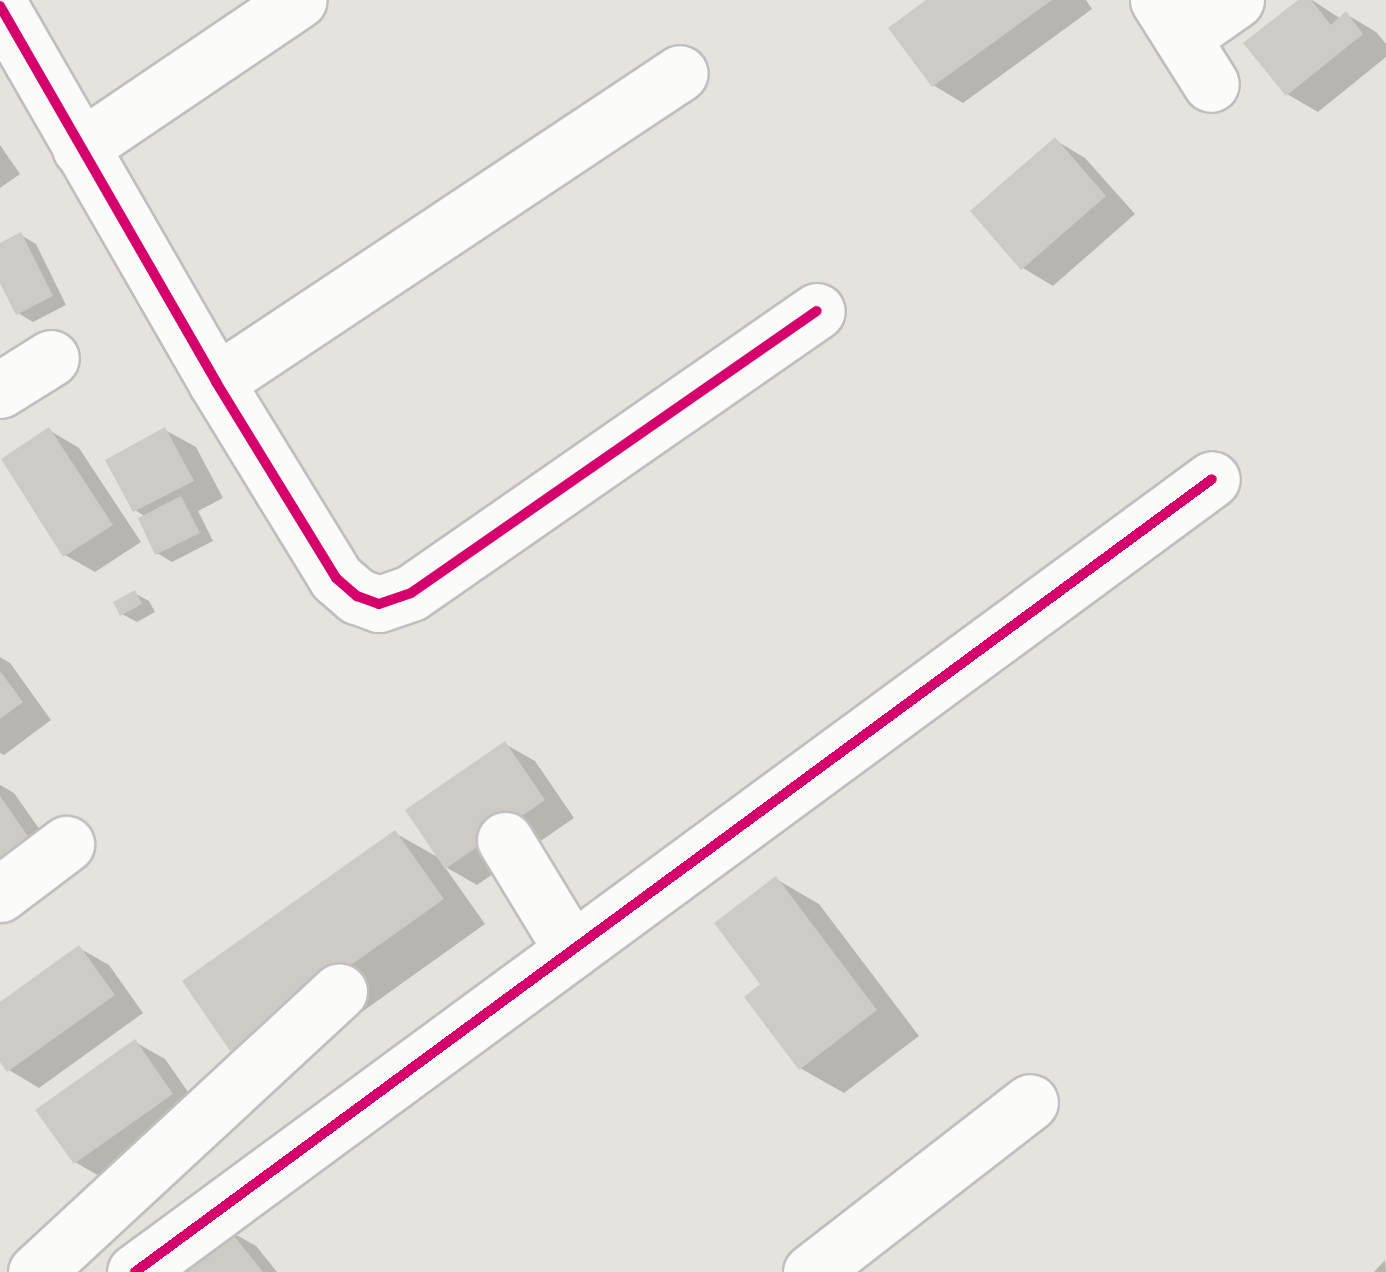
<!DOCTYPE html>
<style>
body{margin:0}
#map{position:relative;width:1386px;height:1272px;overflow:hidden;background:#e6e3de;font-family:"PT Sans Narrow",sans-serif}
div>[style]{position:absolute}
.shadow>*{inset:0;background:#0003}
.building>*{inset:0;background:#cecbc7}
.roads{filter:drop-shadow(2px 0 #c0bfbf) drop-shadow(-2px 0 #c0bfbf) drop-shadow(0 2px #c0bfbf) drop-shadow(0 -2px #c0bfbf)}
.minor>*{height:55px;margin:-27.5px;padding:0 27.5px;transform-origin:27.5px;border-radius:27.5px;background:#fbfbfa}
.cycleway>*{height:10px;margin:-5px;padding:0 5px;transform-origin:5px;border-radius:5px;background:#d6006c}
span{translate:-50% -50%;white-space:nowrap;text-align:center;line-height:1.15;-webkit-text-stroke:8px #fff;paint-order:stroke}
</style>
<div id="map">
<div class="shadow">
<div style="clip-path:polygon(930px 0,1086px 0,1092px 9px,963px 103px,933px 85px)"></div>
<div style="clip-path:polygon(1302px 0,1312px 0,1341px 19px,1346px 14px,1376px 32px,1386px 44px,1386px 57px,1318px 112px,1287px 94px)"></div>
<div style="clip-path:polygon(1055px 140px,1085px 158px,1135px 214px,1053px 286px,1023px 268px)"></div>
<div style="clip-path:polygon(0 145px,20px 174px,0 188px)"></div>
<div style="clip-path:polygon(21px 235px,36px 244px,66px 305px,33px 322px,18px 313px,0 277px,0 245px)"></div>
<div style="clip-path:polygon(49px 430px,79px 448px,141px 542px,95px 572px,65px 555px)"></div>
<div style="clip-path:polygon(165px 430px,196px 447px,223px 498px,198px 511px,213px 541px,172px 562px,157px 553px,146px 517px,135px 510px)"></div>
<div style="clip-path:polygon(134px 593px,149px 601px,155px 612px,137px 622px,122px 614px)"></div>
<div style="clip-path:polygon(0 657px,10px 663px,51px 720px,4px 755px,0 753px)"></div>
<div style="clip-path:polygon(505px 744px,535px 761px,574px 818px,477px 885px,444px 866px,485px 924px,275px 1074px,232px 1049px,395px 833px,441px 859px)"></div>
<div style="clip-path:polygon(0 785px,14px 793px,61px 860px,0 877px)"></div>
<div style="clip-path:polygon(776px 879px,819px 904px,919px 1036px,844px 1093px,800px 1068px)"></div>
<div style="clip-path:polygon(79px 948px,109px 965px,143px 1013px,39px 1088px,9px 1070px,0 1058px,0 1005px)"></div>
<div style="clip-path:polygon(135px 1042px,165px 1059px,202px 1112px,106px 1180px,75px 1162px)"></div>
<div style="clip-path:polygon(226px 1229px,256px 1246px,277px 1272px,174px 1272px)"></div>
<div style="clip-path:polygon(1385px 1260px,1386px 1272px,1374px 1272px)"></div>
</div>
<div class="building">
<div style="clip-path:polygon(926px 0,1052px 0,932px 87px,888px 28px)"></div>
<div style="clip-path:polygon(1298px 0,1311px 0,1331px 25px,1346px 11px,1363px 34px,1286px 96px,1243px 43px)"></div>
<div style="clip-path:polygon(1055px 137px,1106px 196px,1021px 270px,970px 211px)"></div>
<div style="clip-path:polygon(21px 232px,53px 296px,16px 315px,0 283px,0 243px)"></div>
<div style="clip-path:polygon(49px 427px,113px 525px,63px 557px,1px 459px)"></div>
<div style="clip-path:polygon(165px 427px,194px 481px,133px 512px,105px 460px)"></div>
<div style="clip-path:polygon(181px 496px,200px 533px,155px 555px,138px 518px)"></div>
<div style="clip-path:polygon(135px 590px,142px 604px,120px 616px,113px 602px)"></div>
<div style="clip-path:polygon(0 671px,23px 702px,0 719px)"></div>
<div style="clip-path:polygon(505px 741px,545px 800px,445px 869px,405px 810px)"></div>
<div style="clip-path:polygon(0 796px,32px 842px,0 865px)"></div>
<div style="clip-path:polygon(395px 830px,444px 899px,230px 1051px,182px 981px)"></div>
<div style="clip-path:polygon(776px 876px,877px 1010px,799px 1070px,744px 997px,760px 984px,714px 923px)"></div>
<div style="clip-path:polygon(79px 945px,115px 995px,7px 1072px,0 1062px,0 1002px)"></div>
<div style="clip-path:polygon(135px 1039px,173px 1094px,74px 1164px,35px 1110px)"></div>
<div style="clip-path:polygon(226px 1226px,263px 1272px,168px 1272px)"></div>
</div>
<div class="roads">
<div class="minor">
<div style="left:1158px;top:0;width:99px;rotate:57.8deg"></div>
<div style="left:0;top:6px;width:434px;rotate:60.1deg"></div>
<div style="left:216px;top:382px;width:230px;rotate:58.5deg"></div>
<div style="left:336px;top:578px;width:28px;rotate:41deg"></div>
<div style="left:357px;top:596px;width:23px;rotate:20deg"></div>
<div style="left:379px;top:604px;width:34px;rotate:-19deg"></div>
<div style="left:411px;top:593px;width:494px;rotate:-34.8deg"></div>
<div style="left:1182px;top:38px;width:66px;rotate:-35.1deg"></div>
<div style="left:80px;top:148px;width:264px;rotate:-34.1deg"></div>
<div style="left:216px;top:382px;width:557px;rotate:-33.66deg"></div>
<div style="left:0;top:390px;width:60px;rotate:-32.1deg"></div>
<div style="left:505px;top:840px;width:129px;rotate:58.7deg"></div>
<div style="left:0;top:894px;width:83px;rotate:-37.1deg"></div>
<div style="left:36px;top:1272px;width:413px;rotate:-42.8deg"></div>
<div style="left:135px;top:1272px;width:1337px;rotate:-36.36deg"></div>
<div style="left:811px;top:1272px;width:277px;rotate:-37.8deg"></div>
</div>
</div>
<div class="cycleway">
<div style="left:0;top:6px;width:434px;rotate:60.1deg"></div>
<div style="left:216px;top:382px;width:230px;rotate:58.5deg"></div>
<div style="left:336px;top:578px;width:28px;rotate:41deg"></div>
<div style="left:357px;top:596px;width:23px;rotate:20deg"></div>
<div style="left:379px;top:604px;width:34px;rotate:-19deg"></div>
<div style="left:411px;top:593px;width:494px;rotate:-34.8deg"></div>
<div style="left:135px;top:1272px;width:1337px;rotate:-36.36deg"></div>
</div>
</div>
